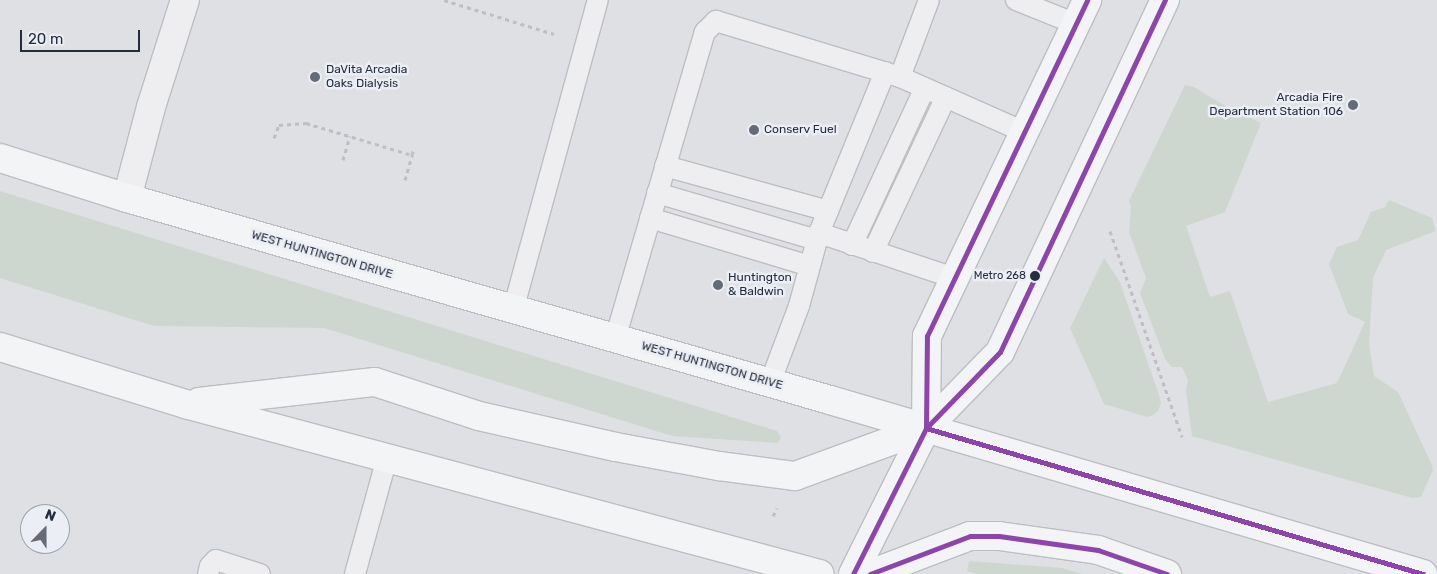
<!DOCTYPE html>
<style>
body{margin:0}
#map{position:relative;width:1437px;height:574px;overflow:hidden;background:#dee0e4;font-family:Rubik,sans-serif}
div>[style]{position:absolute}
.green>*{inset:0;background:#ced7cf}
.path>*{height:3px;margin-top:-1.5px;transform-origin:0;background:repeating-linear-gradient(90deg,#bebec4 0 4px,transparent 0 8px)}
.roads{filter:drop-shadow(1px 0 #bdbec2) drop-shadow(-1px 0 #bdbec2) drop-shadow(0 1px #bdbec2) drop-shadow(0 -1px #bdbec2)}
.service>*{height:20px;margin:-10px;padding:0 10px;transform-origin:10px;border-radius:10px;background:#eeeef1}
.minor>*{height:28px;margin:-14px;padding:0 14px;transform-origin:14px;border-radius:14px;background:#eeeef1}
.secondary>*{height:28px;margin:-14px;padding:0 14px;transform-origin:14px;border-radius:14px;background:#f2f4f5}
.primary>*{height:28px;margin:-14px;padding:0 14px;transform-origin:14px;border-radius:14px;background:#f2f4f5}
.bus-1>*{height:5px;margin:-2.5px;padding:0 2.5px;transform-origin:2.5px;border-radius:2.5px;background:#8e44ad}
.dots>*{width:14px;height:14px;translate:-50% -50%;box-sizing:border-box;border:2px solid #ebeef4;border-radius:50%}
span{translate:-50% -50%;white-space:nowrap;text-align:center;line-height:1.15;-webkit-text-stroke:5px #ebeef4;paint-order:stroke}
.bus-label{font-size:11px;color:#262d3c}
.right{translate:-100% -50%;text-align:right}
.poi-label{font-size:12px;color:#262d3c}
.left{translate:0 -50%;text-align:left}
.street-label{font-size:12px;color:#262d3c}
.north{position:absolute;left:20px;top:504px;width:50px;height:50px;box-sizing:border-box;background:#ebeef4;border:1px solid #9ca1aa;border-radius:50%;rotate:22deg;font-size:14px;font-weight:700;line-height:20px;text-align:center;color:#262d3c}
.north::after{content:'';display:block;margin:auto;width:18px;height:22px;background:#666c77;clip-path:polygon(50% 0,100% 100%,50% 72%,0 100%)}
.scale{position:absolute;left:20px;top:30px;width:120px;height:22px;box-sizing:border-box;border:2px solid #262d3c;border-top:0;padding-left:6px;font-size:15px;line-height:18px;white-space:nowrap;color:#262d3c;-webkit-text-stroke:4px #ebeef4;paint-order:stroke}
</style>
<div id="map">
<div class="green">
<div style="clip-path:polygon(1185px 85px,1194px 87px,1232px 110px,1261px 123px,1225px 212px,1186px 226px,1210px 297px,1230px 291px,1268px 402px,1337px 383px,1365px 322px,1348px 314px,1329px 264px,1337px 247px,1358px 240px,1371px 212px,1385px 207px,1389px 200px,1432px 218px,1436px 231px,1386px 250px,1373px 278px,1369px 344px,1374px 376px,1398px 392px,1431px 463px,1433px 470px,1421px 497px,1412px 498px,1192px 436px,1186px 390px,1188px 380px,1182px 367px,1172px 367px,1165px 359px,1140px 293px,1146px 278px,1129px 232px,1131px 207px,1129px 201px)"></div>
<div style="clip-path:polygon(0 191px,777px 431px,781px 437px,778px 443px,672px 436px,324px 328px,154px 326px,0 278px)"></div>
<div style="clip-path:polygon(1104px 258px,1120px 282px,1159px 395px,1161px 403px,1158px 411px,1153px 415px,1147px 417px,1104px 404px,1070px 328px)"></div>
<div style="clip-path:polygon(969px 561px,1062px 568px,1083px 574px,977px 574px,967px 571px)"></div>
</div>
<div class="path">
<div style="left:444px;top:0;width:115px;rotate:17.2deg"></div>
<div style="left:274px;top:138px;width:14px;rotate:-69deg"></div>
<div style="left:279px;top:125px;width:27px;rotate:-4deg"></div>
<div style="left:306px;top:123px;width:111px;rotate:16.8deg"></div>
<div style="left:412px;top:155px;width:6px;rotate:-72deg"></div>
<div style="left:343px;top:160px;width:25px;rotate:-74deg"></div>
<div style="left:405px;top:180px;width:26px;rotate:-74deg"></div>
<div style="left:1110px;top:231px;width:218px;rotate:70.7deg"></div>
<div style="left:773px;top:516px;width:9px;rotate:-63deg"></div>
</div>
<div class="roads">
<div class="service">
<div style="left:1016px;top:0;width:65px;rotate:21.8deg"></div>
<div style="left:900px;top:77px;width:82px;rotate:-69.4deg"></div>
<div style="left:665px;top:166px;width:169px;rotate:15.4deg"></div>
<div style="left:657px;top:193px;width:167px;rotate:16.4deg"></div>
<div style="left:650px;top:218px;width:167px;rotate:16.7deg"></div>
<div style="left:819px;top:233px;width:174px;rotate:-67.7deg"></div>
<div style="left:852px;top:245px;width:173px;rotate:-65.1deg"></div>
<div style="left:873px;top:252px;width:171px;rotate:-64.8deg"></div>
<div style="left:513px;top:310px;width:321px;rotate:-74.7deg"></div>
<div style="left:615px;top:339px;width:320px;rotate:-73.7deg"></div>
<div style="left:705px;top:32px;width:16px;rotate:-45deg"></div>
<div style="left:716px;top:21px;width:192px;rotate:16.9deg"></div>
<div style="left:900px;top:77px;width:136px;rotate:23.9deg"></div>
<div style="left:770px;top:383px;width:82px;rotate:-69.4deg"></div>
<div style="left:799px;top:306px;width:76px;rotate:-74.7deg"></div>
<div style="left:819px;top:233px;width:142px;rotate:18.4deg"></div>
<div style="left:208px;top:574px;width:8px;rotate:-76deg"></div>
<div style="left:210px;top:566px;width:8px;rotate:-45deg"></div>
<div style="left:216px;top:560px;width:46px;rotate:17.7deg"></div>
<div style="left:355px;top:574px;width:120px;rotate:-74.6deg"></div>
</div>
<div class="minor">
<div style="left:127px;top:198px;width:94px;rotate:-75.2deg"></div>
<div style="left:151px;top:107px;width:112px;rotate:-72.4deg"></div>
</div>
<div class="secondary">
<div style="left:926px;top:428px;width:92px;rotate:-89.4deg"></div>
<div style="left:927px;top:336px;width:372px;rotate:-64.5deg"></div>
<div style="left:853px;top:574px;width:163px;rotate:-63.4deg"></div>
<div style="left:926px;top:428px;width:106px;rotate:-45.8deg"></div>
<div style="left:1000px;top:352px;width:389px;rotate:-64.9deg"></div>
</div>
<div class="primary">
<div style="left:0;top:158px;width:133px;rotate:17.5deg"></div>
<div style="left:127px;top:198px;width:731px;rotate:16.03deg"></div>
<div style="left:830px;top:400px;width:618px;rotate:16.35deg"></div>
<div style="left:0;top:347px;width:194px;rotate:17.1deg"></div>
<div style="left:185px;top:404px;width:657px;rotate:14.99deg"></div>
<div style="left:199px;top:402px;width:177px;rotate:-6.5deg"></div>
<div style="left:375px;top:382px;width:109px;rotate:18.1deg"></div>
<div style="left:479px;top:416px;width:140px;rotate:12.8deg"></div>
<div style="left:616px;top:447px;width:105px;rotate:10.5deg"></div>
<div style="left:719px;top:466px;width:77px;rotate:7.5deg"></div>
<div style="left:795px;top:476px;width:140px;rotate:-20.1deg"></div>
<div style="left:870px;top:574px;width:107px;rotate:-20.8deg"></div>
<div style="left:970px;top:536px;width:29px"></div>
<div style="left:999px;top:536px;width:100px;rotate:8deg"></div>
<div style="left:1098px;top:550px;width:73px;rotate:19.2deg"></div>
</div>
</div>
<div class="bus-1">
<div style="left:926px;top:428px;width:518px;rotate:16.37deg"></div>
<div style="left:926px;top:428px;width:92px;rotate:-89.4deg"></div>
<div style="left:927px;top:336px;width:372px;rotate:-64.5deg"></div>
<div style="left:853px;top:574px;width:163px;rotate:-63.4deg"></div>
<div style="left:926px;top:428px;width:106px;rotate:-45.8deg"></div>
<div style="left:1000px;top:352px;width:389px;rotate:-64.9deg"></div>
<div style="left:870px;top:574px;width:107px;rotate:-20.8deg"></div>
<div style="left:970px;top:536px;width:29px"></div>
<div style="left:999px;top:536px;width:100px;rotate:8deg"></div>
<div style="left:1098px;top:550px;width:73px;rotate:19.2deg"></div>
</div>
<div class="dots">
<div style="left:315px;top:77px;background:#666c77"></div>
<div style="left:1353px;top:105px;background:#666c77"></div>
<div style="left:754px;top:130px;background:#666c77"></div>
<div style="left:1035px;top:276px;background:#262d3c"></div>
<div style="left:718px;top:285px;background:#666c77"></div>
</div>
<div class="bus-label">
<span class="right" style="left:1026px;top:276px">Metro 268</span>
</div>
<div class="poi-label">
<span class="left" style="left:326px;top:77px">DaVita Arcadia<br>Oaks Dialysis</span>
<span class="right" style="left:1343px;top:105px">Arcadia Fire<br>Department Station 106</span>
<span class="left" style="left:764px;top:130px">Conserv Fuel</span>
<span class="left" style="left:728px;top:285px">Huntington<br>&amp; Baldwin</span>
</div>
<div class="street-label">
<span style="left:322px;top:255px;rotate:16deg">WEST HUNTINGTON DRIVE</span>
<span style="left:712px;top:366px;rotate:16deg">WEST HUNTINGTON DRIVE</span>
</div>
<div class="north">N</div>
<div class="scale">20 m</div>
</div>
